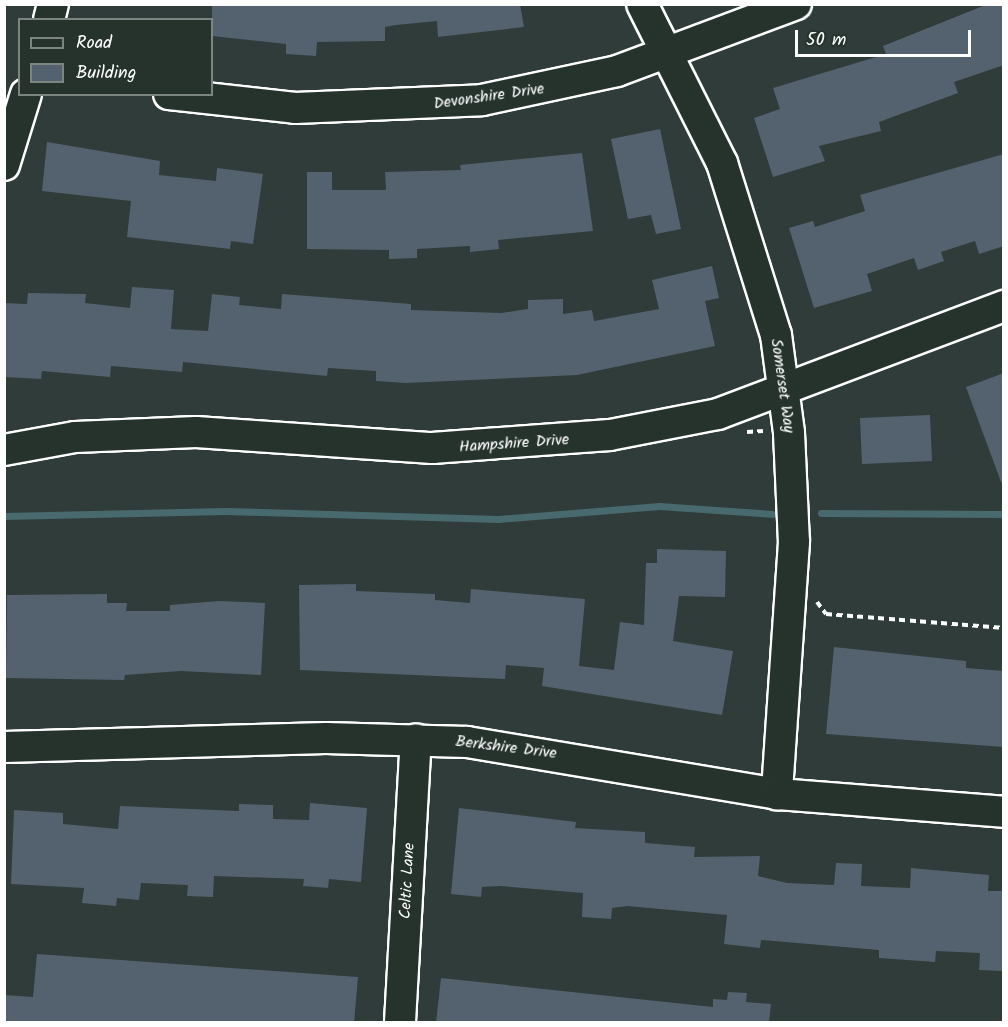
<!DOCTYPE html>
<style>
body{margin:0}
#map{position:relative;width:1008px;height:1027px;overflow:hidden;background:#2f3c3a;font-family:Kalam,sans-serif}
div>[style]{position:absolute}
.stream>*{height:7px;margin:-3.5px;padding:0 3.5px;transform-origin:3.5px;border-radius:3.5px;background:#48696e}
.building>*{inset:0;background:#53626e}
.path>*{height:4px;margin-top:-2px;transform-origin:0;background:repeating-linear-gradient(90deg,#fff 0 6px,transparent 0 10.5px)}
.roads{filter:drop-shadow(2px 0 #fff) drop-shadow(-2px 0 #fff) drop-shadow(0 2px #fff) drop-shadow(0 -2px #fff)}
.minor>*{height:30px;margin:-15px;padding:0 15px;transform-origin:15px;border-radius:15px;background:#26332d}
span{translate:-50% -50%;white-space:nowrap;text-align:center;line-height:1.15;-webkit-text-stroke:5px #26332d;paint-order:stroke}
.street-label{font-size:16px;color:#fff}
.frame{position:absolute;inset:0;border:6px solid #fff;pointer-events:none}
.legend{position:absolute;left:18px;top:18px;width:195px;height:78px;box-sizing:border-box;background:#26332d;border:2px solid #7d8581;margin:0;padding:8px 10px;list-style:none;font-size:18px;color:#fff}
.legend li{display:flex;align-items:center;gap:12px;height:30px}
.legend b{width:30px;border:2px solid #7d8581}
.scale{position:absolute;left:795px;top:30px;width:176px;height:27px;box-sizing:border-box;border:3px solid #fff;border-top:0;padding-left:8px;font-size:18px;line-height:21px;white-space:nowrap;color:#fff;-webkit-text-stroke:4px #26332d;paint-order:stroke}
</style>
<div id="map">
<div class="stream">
<div style="left:821px;top:513px;width:183px;rotate:0.3deg"></div>
<div style="left:4px;top:516px;width:222px;rotate:-1.3deg"></div>
<div style="left:226px;top:511px;width:272px;rotate:1.7deg"></div>
<div style="left:498px;top:519px;width:162px;rotate:-4.6deg"></div>
<div style="left:659px;top:506px;width:113px;rotate:4deg"></div>
</div>
<div class="building">
<div style="clip-path:polygon(212px 4px,520px 4px,524px 27px,438px 37px,437px 21px,396px 25px,385px 27px,385px 41px,317px 42px,316px 56px,286px 54px,286px 44px,212px 36px)"></div>
<div style="clip-path:polygon(988px 4px,1004px 4px,1004px 65px,954px 82px,958px 93px,879px 122px,881px 131px,819px 146px,825px 161px,773px 177px,754px 118px,780px 109px,773px 88px,886px 54px,883px 46px)"></div>
<div style="clip-path:polygon(660px 129px,681px 229px,656px 234px,651px 215px,628px 219px,611px 139px)"></div>
<div style="clip-path:polygon(47px 142px,160px 161px,159px 175px,216px 181px,217px 168px,263px 174px,253px 244px,231px 241px,230px 249px,127px 237px,131px 201px,42px 191px)"></div>
<div style="clip-path:polygon(582px 153px,593px 231px,498px 240px,499px 249px,470px 252px,470px 246px,417px 249px,417px 258px,389px 259px,389px 250px,307px 249px,307px 172px,332px 172px,332px 190px,386px 190px,385px 172px,461px 170px,460px 165px)"></div>
<div style="clip-path:polygon(1004px 154px,1004px 246px,979px 254px,975px 241px,941px 252px,944px 261px,918px 270px,914px 258px,867px 274px,872px 291px,814px 308px,789px 228px,813px 221px,815px 227px,865px 211px,860px 195px)"></div>
<div style="clip-path:polygon(712px 266px,719px 298px,705px 301px,715px 346px,577px 375px,406px 383px,376px 381px,376px 371px,328px 368px,327px 376px,183px 362px,182px 372px,111px 366px,110px 377px,42px 371px,41px 379px,4px 377px,4px 303px,27px 304px,28px 293px,86px 294px,85px 303px,130px 308px,132px 287px,174px 290px,171px 329px,208px 331px,212px 294px,240px 297px,239px 305px,281px 309px,282px 294px,411px 304px,411px 310px,501px 313px,528px 309px,528px 300px,563px 299px,563px 314px,592px 310px,594px 321px,659px 309px,652px 280px)"></div>
<div style="clip-path:polygon(1004px 373px,1004px 482px,1001px 482px,966px 387px)"></div>
<div style="clip-path:polygon(930px 415px,932px 461px,862px 464px,860px 418px)"></div>
<div style="clip-path:polygon(657px 549px,726px 551px,725px 597px,679px 596px,673px 641px,733px 651px,722px 715px,542px 686px,544px 668px,506px 665px,505px 679px,300px 670px,299px 585px,356px 584px,356px 591px,435px 594px,435px 600px,470px 603px,471px 589px,585px 599px,579px 666px,614px 670px,620px 622px,644px 625px,646px 563px,657px 563px)"></div>
<div style="clip-path:polygon(107px 594px,107px 603px,127px 603px,126px 611px,170px 611px,170px 605px,219px 601px,265px 603px,261px 675px,181px 671px,125px 675px,124px 680px,6px 678px,7px 595px)"></div>
<div style="clip-path:polygon(834px 647px,966px 661px,966px 668px,1004px 671px,1004px 747px,826px 734px)"></div>
<div style="clip-path:polygon(310px 803px,367px 808px,361px 882px,329px 879px,328px 888px,303px 886px,304px 879px,214px 876px,213px 897px,187px 896px,188px 885px,141px 883px,139px 900px,117px 898px,116px 906px,82px 903px,84px 888px,11px 884px,14px 810px,63px 813px,63px 824px,118px 829px,120px 806px,239px 811px,239px 804px,273px 805px,273px 819px,309px 820px)"></div>
<div style="clip-path:polygon(459px 808px,576px 822px,575px 828px,645px 832px,645px 843px,695px 847px,694px 857px,760px 856px,758px 876px,787px 883px,834px 885px,836px 863px,862px 864px,861px 886px,910px 888px,911px 868px,989px 875px,988px 891px,1004px 891px,1002px 971px,979px 970px,980px 953px,936px 951px,935px 962px,879px 958px,879px 950px,761px 940px,760px 948px,724px 944px,727px 915px,627px 906px,612px 908px,611px 919px,582px 917px,583px 893px,500px 886px,482px 887px,481px 897px,451px 894px)"></div>
<div style="clip-path:polygon(37px 954px,358px 977px,354px 1023px,4px 1023px,4px 995px,33px 997px)"></div>
<div style="clip-path:polygon(441px 978px,713px 1007px,713px 999px,727px 1000px,728px 992px,747px 993px,746px 1002px,771px 1004px,769px 1023px,436px 1023px)"></div>
</div>
<div class="path">
<div style="left:747px;top:432px;width:16px;rotate:-4deg"></div>
<div style="left:817px;top:602px;width:15px;rotate:53deg"></div>
<div style="left:826px;top:614px;width:179px;rotate:4.5deg"></div>
</div>
<div class="roads">
<div class="minor">
<div style="left:642px;top:4px;width:178px;rotate:63.3deg"></div>
<div style="left:722px;top:163px;width:180px;rotate:72.6deg"></div>
<div style="left:776px;top:335px;width:99px;rotate:82.4deg"></div>
<div style="left:789px;top:433px;width:109px;rotate:87.4deg"></div>
<div style="left:794px;top:542px;width:253px;rotate:93.9deg"></div>
<div style="left:49px;top:20px;width:16px;rotate:-76deg"></div>
<div style="left:169px;top:94px;width:127px;rotate:6.3deg"></div>
<div style="left:295px;top:108px;width:187px;rotate:-2.4deg"></div>
<div style="left:482px;top:100px;width:138px;rotate:-12.1deg"></div>
<div style="left:617px;top:71px;width:191px;rotate:-20.5deg"></div>
<div style="left:4px;top:165px;width:74px;rotate:-72.8deg"></div>
<div style="left:4px;top:450px;width:72px;rotate:-10.4deg"></div>
<div style="left:75px;top:437px;width:121px;rotate:-2.4deg"></div>
<div style="left:196px;top:432px;width:237px;rotate:3.9deg"></div>
<div style="left:432px;top:448px;width:178px;rotate:-4.2deg"></div>
<div style="left:610px;top:435px;width:110px;rotate:-11deg"></div>
<div style="left:718px;top:414px;width:306px;rotate:-20.7deg"></div>
<div style="left:4px;top:747px;width:322px;rotate:-1.6deg"></div>
<div style="left:326px;top:738px;width:141px;rotate:1.6deg"></div>
<div style="left:467px;top:742px;width:314px;rotate:9.5deg"></div>
<div style="left:777px;top:794px;width:228px;rotate:4.5deg"></div>
<div style="left:400px;top:1022px;width:283px;rotate:-86.8deg"></div>
</div>
</div>
<div class="street-label">
<span style="left:489px;top:97px;rotate:-8deg">Devonshire Drive</span>
<span style="left:782px;top:386px;rotate:82deg">Somerset Way</span>
<span style="left:514px;top:444px;rotate:-4deg">Hampshire Drive</span>
<span style="left:506px;top:748px;rotate:7deg">Berkshire Drive</span>
<span style="left:408px;top:881px;rotate:-87deg">Celtic Lane</span>
</div>
<div class="frame"></div>
<ul class="legend">
<li><b style="height:8px;background:#26332d"></b>Road</li>
<li><b style="height:16px;background:#53626e"></b>Building</li>
</ul>
<div class="scale">50 m</div>
</div>
